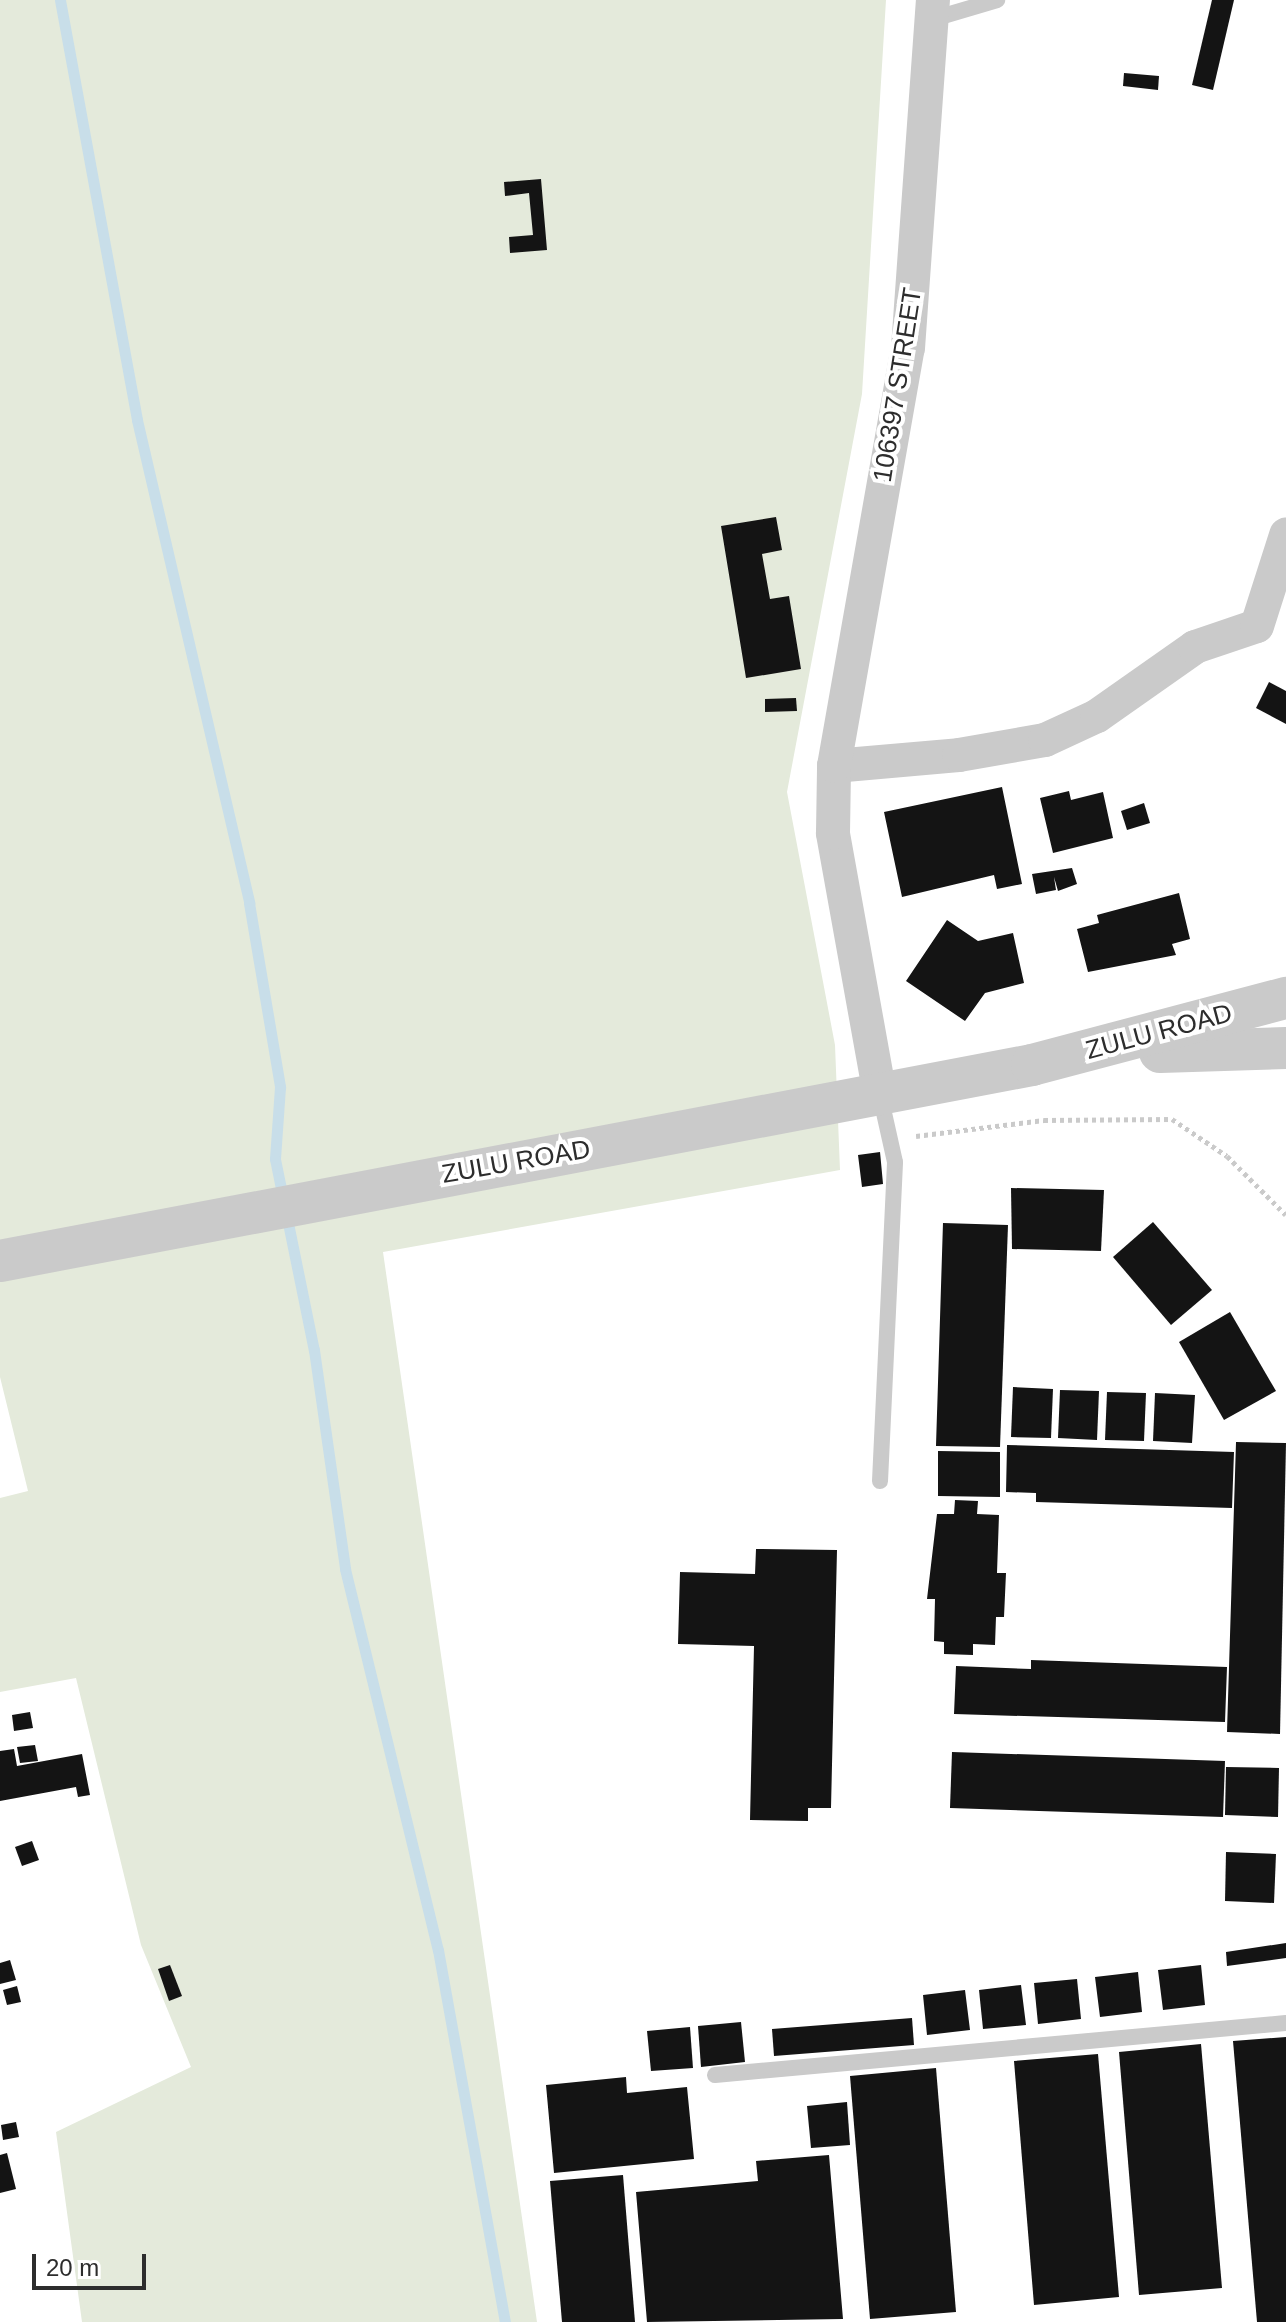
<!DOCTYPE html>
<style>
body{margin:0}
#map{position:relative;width:1286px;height:2322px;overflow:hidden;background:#fff;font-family:Helvetica,sans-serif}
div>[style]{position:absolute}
.green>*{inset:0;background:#e4eadb}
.stream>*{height:11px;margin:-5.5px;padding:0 5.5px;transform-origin:5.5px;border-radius:5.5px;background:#c8dee9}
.building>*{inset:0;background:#141414}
.path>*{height:5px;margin-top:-2.5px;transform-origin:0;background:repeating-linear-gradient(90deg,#cacaca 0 4px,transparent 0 8px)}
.service>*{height:16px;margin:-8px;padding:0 8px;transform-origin:8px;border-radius:8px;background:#cacaca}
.minor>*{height:34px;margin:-17px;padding:0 17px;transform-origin:17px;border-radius:17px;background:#cacaca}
.tertiary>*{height:42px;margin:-21px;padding:0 21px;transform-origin:21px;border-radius:21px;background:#cacaca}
span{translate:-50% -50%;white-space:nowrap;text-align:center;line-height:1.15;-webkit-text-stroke:8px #fff;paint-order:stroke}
.street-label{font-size:26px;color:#2d2d2d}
.scale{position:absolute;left:32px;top:2254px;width:114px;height:36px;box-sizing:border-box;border:4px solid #2d2d2d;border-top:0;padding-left:10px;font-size:24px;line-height:28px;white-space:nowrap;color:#2d2d2d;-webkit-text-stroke:6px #fff;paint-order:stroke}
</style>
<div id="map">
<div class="green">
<div style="clip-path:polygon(0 0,886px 0,862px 394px,787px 792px,835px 1045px,840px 1170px,383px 1252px,537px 2322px,82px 2322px,56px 2132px,191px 2067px,141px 1945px,76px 1678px,0 1692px,0 1498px,28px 1491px,0 1377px)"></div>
</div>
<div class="stream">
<div style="left:60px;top:0;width:427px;rotate:79.6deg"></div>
<div style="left:137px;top:420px;width:496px;rotate:76.9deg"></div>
<div style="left:249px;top:903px;width:187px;rotate:80.4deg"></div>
<div style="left:280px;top:1087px;width:72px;rotate:94deg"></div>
<div style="left:275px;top:1159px;width:195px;rotate:78.5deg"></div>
<div style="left:314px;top:1350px;width:221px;rotate:81.9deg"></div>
<div style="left:345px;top:1569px;width:392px;rotate:76.3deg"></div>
<div style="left:438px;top:1950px;width:378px;rotate:79.8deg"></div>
</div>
<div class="building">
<div style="clip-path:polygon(1212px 0,1234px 0,1213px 90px,1192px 85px)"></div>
<div style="clip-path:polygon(1124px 73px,1159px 76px,1158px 90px,1123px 86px)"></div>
<div style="clip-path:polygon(541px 179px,547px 250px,510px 253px,509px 237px,533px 235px,529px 193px,505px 196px,504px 182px)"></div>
<div style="clip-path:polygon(776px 517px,782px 550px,762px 554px,770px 599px,789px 596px,801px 669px,746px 678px,721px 526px)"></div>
<div style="clip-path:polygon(1269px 682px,1286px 691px,1286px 724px,1256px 708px)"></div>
<div style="clip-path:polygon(796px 698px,797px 711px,765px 712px,765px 699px)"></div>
<div style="clip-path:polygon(1002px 787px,1022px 884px,997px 889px,994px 875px,902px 897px,884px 812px)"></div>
<div style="clip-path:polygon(1069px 791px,1071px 800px,1103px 792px,1113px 838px,1053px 853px,1040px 798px)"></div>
<div style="clip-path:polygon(1144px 803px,1150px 823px,1127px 830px,1121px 811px)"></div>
<div style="clip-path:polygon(1072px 868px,1077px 884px,1058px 891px,1054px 877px,1056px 890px,1036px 894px,1032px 874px)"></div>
<div style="clip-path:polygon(1179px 893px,1190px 939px,1172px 944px,1176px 955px,1088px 972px,1077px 929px,1099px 923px,1097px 915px)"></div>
<div style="clip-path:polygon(947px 920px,978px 941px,1013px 933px,1024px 983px,985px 993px,965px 1021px,906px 981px)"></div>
<div style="clip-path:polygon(880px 1152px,883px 1184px,862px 1187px,858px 1155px)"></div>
<div style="clip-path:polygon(1011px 1188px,1104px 1190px,1101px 1251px,1012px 1249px)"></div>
<div style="clip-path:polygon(1153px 1222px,1212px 1290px,1171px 1325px,1113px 1257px)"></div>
<div style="clip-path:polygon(943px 1223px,1008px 1225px,1000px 1447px,936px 1446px)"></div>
<div style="clip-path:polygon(1230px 1312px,1276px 1391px,1224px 1420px,1179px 1342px)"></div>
<div style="clip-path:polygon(1013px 1387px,1053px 1389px,1051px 1438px,1011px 1437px)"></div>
<div style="clip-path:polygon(1060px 1390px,1099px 1391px,1097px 1440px,1058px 1438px)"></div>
<div style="clip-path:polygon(1107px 1392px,1146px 1393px,1144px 1441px,1105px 1440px)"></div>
<div style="clip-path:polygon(1155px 1393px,1195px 1395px,1192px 1443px,1153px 1441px)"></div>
<div style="clip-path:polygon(1236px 1442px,1286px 1443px,1280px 1734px,1227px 1732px)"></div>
<div style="clip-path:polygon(1007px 1445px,1234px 1452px,1232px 1508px,1036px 1502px,1036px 1493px,1006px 1492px)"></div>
<div style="clip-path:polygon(938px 1451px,1000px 1452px,1000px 1497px,938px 1496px)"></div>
<div style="clip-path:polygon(955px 1500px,978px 1501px,977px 1514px,999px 1515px,997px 1573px,1006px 1573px,1004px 1617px,996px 1617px,995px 1645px,973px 1644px,973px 1655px,944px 1654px,944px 1642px,934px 1641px,935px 1599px,927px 1599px,937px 1514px,954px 1514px)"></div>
<div style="clip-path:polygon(756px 1549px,837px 1550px,831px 1808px,808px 1808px,808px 1821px,750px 1820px,754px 1646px,678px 1644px,680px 1572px,755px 1574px)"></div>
<div style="clip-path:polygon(1031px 1660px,1227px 1667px,1225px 1722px,954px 1714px,956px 1666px,1031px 1669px)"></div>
<div style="clip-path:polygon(30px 1712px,33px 1728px,14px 1731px,12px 1715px)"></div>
<div style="clip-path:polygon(35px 1745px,38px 1761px,20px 1763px,17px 1747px)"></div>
<div style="clip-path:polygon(14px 1749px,17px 1766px,82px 1754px,90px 1795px,78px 1797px,76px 1787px,0 1801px,0 1751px)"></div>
<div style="clip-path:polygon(952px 1752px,1225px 1761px,1223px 1817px,950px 1808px)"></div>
<div style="clip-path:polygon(1226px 1767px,1279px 1768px,1278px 1817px,1225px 1815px)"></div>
<div style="clip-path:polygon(32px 1841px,39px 1860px,22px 1866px,15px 1847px)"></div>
<div style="clip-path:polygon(1226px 1852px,1276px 1854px,1274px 1903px,1225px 1901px)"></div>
<div style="clip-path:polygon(1286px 1943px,1286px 1958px,1227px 1966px,1226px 1952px)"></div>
<div style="clip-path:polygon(10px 1960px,16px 1980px,0 1984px,0 1963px)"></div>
<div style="clip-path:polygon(170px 1965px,182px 1996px,169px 2001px,158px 1969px)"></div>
<div style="clip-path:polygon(1201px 1965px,1205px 2005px,1163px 2010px,1158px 1970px)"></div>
<div style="clip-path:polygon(1138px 1972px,1142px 2012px,1100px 2017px,1095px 1977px)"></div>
<div style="clip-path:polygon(1077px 1979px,1081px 2019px,1038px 2024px,1034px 1983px)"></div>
<div style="clip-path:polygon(1021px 1985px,1026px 2025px,983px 2029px,979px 1990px)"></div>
<div style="clip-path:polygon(17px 1986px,21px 2002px,7px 2005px,3px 1990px)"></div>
<div style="clip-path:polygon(965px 1990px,970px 2030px,927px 2035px,923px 1995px)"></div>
<div style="clip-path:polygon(912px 2018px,914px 2045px,774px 2056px,772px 2029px)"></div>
<div style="clip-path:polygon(741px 2022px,745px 2062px,701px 2067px,698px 2026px)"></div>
<div style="clip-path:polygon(690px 2027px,693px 2068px,651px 2071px,647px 2031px)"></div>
<div style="clip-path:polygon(1286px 2037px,1286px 2322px,1257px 2322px,1233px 2041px)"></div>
<div style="clip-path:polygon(1201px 2044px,1222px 2288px,1139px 2295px,1119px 2052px)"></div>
<div style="clip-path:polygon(1098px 2054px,1119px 2297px,1034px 2305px,1014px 2061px)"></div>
<div style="clip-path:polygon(936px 2068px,956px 2312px,870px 2319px,850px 2076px)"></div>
<div style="clip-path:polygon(626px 2077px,627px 2093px,687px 2087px,694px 2159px,554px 2173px,546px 2085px)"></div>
<div style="clip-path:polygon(847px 2102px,850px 2145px,811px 2148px,807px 2106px)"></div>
<div style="clip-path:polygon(16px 2122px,19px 2137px,3px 2140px,1px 2125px)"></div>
<div style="clip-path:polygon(7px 2153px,16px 2189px,0 2193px,0 2155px)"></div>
<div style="clip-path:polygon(829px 2155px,843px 2319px,647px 2322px,636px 2192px,758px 2181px,756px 2161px)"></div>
<div style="clip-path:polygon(623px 2175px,635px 2322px,562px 2322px,550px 2181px)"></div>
</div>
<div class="path">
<div style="left:916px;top:1136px;width:129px;rotate:-7.1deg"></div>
<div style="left:1044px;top:1120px;width:128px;rotate:-0.4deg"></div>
<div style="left:1172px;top:1119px;width:66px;rotate:33.9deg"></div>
<div style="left:1227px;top:1156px;width:83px;rotate:45deg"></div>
</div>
<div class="service">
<div style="left:933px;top:19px;width:67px;rotate:-16.5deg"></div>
<div style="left:880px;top:1481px;width:319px;rotate:-87.3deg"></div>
<div style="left:895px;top:1162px;width:69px;rotate:-102.6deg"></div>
<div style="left:715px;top:2075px;width:573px;rotate:-5.2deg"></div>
</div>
<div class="minor">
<div style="left:834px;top:766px;width:125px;rotate:-5deg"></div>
<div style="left:959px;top:755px;width:87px;rotate:-9.9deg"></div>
<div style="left:1045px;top:740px;width:57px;rotate:-24.8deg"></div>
<div style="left:1097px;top:716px;width:120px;rotate:-35.1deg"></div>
<div style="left:1195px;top:647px;width:65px;rotate:-18.7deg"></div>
<div style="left:1257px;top:626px;width:96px;rotate:-72.3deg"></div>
<div style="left:880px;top:1095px;width:266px;rotate:-100.2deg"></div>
<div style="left:833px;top:833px;width:67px;rotate:-89.1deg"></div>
<div style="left:834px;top:766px;width:424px;rotate:-80deg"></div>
<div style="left:908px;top:348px;width:349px;rotate:-85.9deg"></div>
</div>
<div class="tertiary">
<div style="left:1160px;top:1052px;width:126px;rotate:-1.8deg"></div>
<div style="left:0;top:1261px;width:1050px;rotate:-10.75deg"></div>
<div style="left:1032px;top:1065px;width:263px;rotate:-14.8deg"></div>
</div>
<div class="street-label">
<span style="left:898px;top:385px;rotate:-81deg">106397 STREET</span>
<span style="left:1159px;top:1032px;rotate:-15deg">ZULU ROAD</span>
<span style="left:516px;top:1162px;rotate:-10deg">ZULU ROAD</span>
</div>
<div class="scale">20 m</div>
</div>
